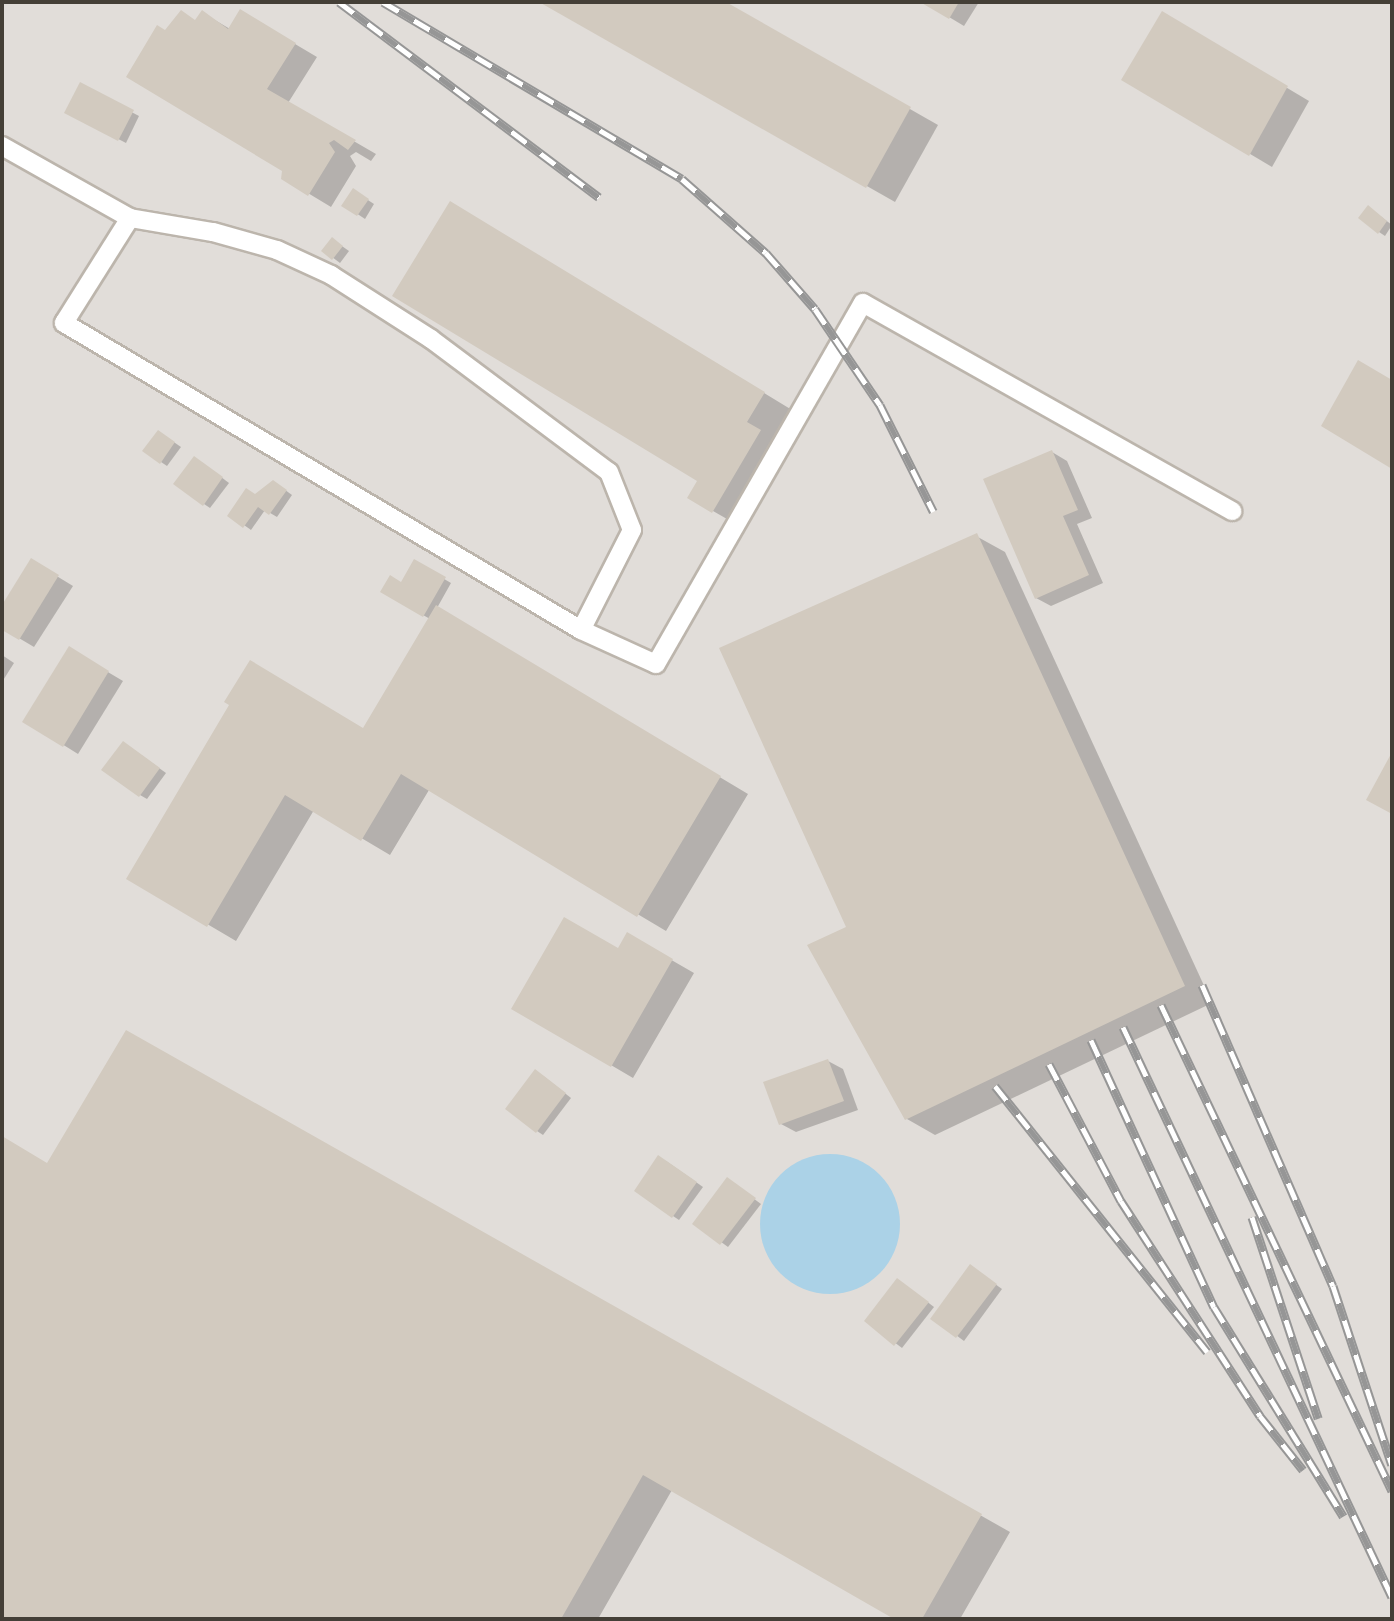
<!DOCTYPE html>
<style>
body{margin:0}
#map{position:relative;width:1394px;height:1621px;overflow:hidden;background:#f2eee8;font-family:"IBM Plex Sans",sans-serif}
div>[style]{position:absolute}
.industrial>*{inset:0;background:#e1ddd9}
.water>*{inset:0;background:#abd2e7}
.round{border-radius:50%}
.shadow>*{inset:0;background:#0003}
.building>*{inset:0;background:#d2cabf}
.roads{filter:drop-shadow(2px 0 #bcb5ac) drop-shadow(-2px 0 #bcb5ac) drop-shadow(0 2px #bcb5ac) drop-shadow(0 -2px #bcb5ac)}
.lane>*{height:18px;margin:-9px;padding:0 9px;transform-origin:9px;border-radius:9px;background:#fff}
.rail>*{height:9px;margin-top:-4.5px;transform-origin:0;background:repeating-linear-gradient(90deg,#fff 0 18px,#969696 0 36px);box-sizing:border-box;border-block:2px solid #969696}
span{translate:-50% -50%;white-space:nowrap;text-align:center;line-height:1.15;-webkit-text-stroke:8px #fff;paint-order:stroke}
.frame{position:absolute;inset:0;border:4px solid #443f37;pointer-events:none}
</style>
<div id="map">
<div class="industrial">
<div style="clip-path:polygon(2px 2px,1392px 2px,1392px 1619px,2px 1619px)"></div>
</div>
<div class="water">
<div class="round" style="left:760px;top:1154px;width:140px;height:140px"></div>
</div>
<div class="shadow">
<div style="clip-path:polygon(543px 2px,722px 2px,938px 125px,895px 202px)"></div>
<div style="clip-path:polygon(924px 2px,979px 2px,964px 26px)"></div>
<div style="clip-path:polygon(241px 12px,317px 57px,288px 103px,376px 154px,371px 161px,356px 152px,350px 156px,356px 166px,331px 207px,283px 178px,284px 170px,166px 32px,197px 22px,203px 13px,230px 29px)"></div>
<div style="clip-path:polygon(1163px 14px,1309px 101px,1272px 167px,1124px 79px)"></div>
<div style="clip-path:polygon(80px 85px,139px 116px,126px 143px,66px 112px)"></div>
<div style="clip-path:polygon(354px 191px,374px 204px,365px 219px,344px 205px)"></div>
<div style="clip-path:polygon(1375px 212px,1392px 225px,1385px 236px,1379px 232px)"></div>
<div style="clip-path:polygon(479px 220px,792px 410px,774px 440px,788px 448px,741px 527px,713px 511px,700px 480px)"></div>
<div style="clip-path:polygon(339px 244px,349px 251px,340px 263px,324px 251px)"></div>
<div style="clip-path:polygon(165px 436px,181px 447px,167px 466px,161px 462px)"></div>
<div style="clip-path:polygon(1052px 452px,1067px 461px,1092px 518px,1077px 524px,1103px 583px,1051px 606px,1036px 598px)"></div>
<div style="clip-path:polygon(201px 462px,229px 483px,210px 508px,204px 504px)"></div>
<div style="clip-path:polygon(281px 487px,292px 495px,277px 517px,265px 510px,251px 530px,230px 515px)"></div>
<div style="clip-path:polygon(976px 536px,1005px 552px,1212px 1003px,935px 1135px,907px 1119px,848px 928px)"></div>
<div style="clip-path:polygon(32px 561px,73px 586px,34px 647px,2px 628px,2px 609px)"></div>
<div style="clip-path:polygon(415px 562px,451px 583px,437px 608px,748px 794px,666px 931px,429px 790px,390px 855px,314px 810px,236px 941px,129px 878px,364px 730px,430px 619px,383px 592px,402px 584px)"></div>
<div style="clip-path:polygon(69px 649px,123px 681px,78px 754px,25px 721px)"></div>
<div style="clip-path:polygon(2px 655px,14px 663px,2px 682px)"></div>
<div style="clip-path:polygon(130px 747px,166px 773px,147px 799px,140px 795px)"></div>
<div style="clip-path:polygon(628px 935px,694px 973px,633px 1078px,514px 1008px,619px 951px)"></div>
<div style="clip-path:polygon(126px 1032px,1010px 1532px,960px 1619px,898px 1619px,672px 1490px,598px 1619px,2px 1619px,2px 1138px,48px 1165px)"></div>
<div style="clip-path:polygon(828px 1061px,843px 1069px,858px 1110px,796px 1132px,781px 1124px)"></div>
<div style="clip-path:polygon(542px 1075px,571px 1098px,543px 1135px,537px 1131px)"></div>
<div style="clip-path:polygon(666px 1161px,703px 1187px,679px 1220px,673px 1216px)"></div>
<div style="clip-path:polygon(734px 1184px,761px 1204px,728px 1247px,695px 1223px)"></div>
<div style="clip-path:polygon(977px 1271px,1002px 1289px,964px 1341px,933px 1318px)"></div>
<div style="clip-path:polygon(905px 1285px,934px 1307px,902px 1348px,866px 1321px)"></div>
</div>
<div class="building">
<div style="clip-path:polygon(539px 2px,726px 2px,911px 107px,866px 188px)"></div>
<div style="clip-path:polygon(920px 2px,959px 2px,949px 19px)"></div>
<div style="clip-path:polygon(240px 9px,296px 43px,267px 89px,356px 140px,348px 150px,334px 140px,329px 143px,335px 152px,308px 196px,281px 179px,282px 171px,126px 77px,157px 25px,165px 30px,181px 10px,195px 20px,202px 10px,228px 29px)"></div>
<div style="clip-path:polygon(1162px 11px,1288px 86px,1249px 156px,1121px 80px)"></div>
<div style="clip-path:polygon(80px 82px,134px 110px,118px 141px,64px 113px)"></div>
<div style="clip-path:polygon(353px 188px,369px 199px,357px 216px,341px 206px)"></div>
<div style="clip-path:polygon(450px 201px,765px 392px,747px 422px,761px 430px,712px 513px,687px 498px,697px 481px,392px 296px)"></div>
<div style="clip-path:polygon(1368px 205px,1387px 221px,1378px 234px,1358px 218px)"></div>
<div style="clip-path:polygon(332px 237px,343px 246px,332px 260px,321px 251px)"></div>
<div style="clip-path:polygon(1358px 360px,1392px 380px,1392px 469px,1321px 426px)"></div>
<div style="clip-path:polygon(158px 430px,175px 442px,160px 464px,142px 451px)"></div>
<div style="clip-path:polygon(1052px 450px,1078px 510px,1063px 516px,1089px 575px,1035px 599px,983px 479px)"></div>
<div style="clip-path:polygon(194px 456px,223px 477px,203px 506px,173px 484px)"></div>
<div style="clip-path:polygon(273px 480px,287px 490px,269px 515px,258px 507px,243px 528px,227px 516px,246px 488px,255px 494px)"></div>
<div style="clip-path:polygon(977px 533px,1185px 986px,905px 1120px,807px 945px,846px 927px,719px 648px)"></div>
<div style="clip-path:polygon(31px 558px,59px 575px,19px 640px,2px 630px,2px 605px)"></div>
<div style="clip-path:polygon(414px 559px,446px 577px,423px 617px,380px 592px,390px 575px,401px 582px)"></div>
<div style="clip-path:polygon(436px 605px,721px 776px,637px 917px,401px 774px,361px 841px,285px 795px,207px 927px,126px 879px,229px 705px,224px 702px,250px 660px,363px 728px)"></div>
<div style="clip-path:polygon(69px 646px,109px 671px,63px 747px,22px 722px)"></div>
<div style="clip-path:polygon(123px 741px,160px 768px,139px 797px,101px 770px)"></div>
<div style="clip-path:polygon(1392px 752px,1392px 814px,1366px 800px)"></div>
<div style="clip-path:polygon(564px 917px,618px 948px,627px 932px,673px 959px,611px 1067px,511px 1009px)"></div>
<div style="clip-path:polygon(126px 1030px,982px 1514px,922px 1619px,894px 1619px,643px 1475px,561px 1619px,2px 1619px,2px 1136px,47px 1163px)"></div>
<div style="clip-path:polygon(828px 1059px,844px 1101px,779px 1125px,763px 1082px)"></div>
<div style="clip-path:polygon(535px 1069px,566px 1093px,536px 1133px,505px 1109px)"></div>
<div style="clip-path:polygon(658px 1155px,697px 1182px,672px 1218px,634px 1191px)"></div>
<div style="clip-path:polygon(727px 1177px,756px 1198px,720px 1245px,692px 1224px)"></div>
<div style="clip-path:polygon(970px 1264px,997px 1284px,956px 1338px,930px 1319px)"></div>
<div style="clip-path:polygon(897px 1278px,929px 1302px,894px 1346px,864px 1321px)"></div>
</div>
<div class="roads">
<div class="lane">
<div style="left:2px;top:146px;width:147px;rotate:29.4deg"></div>
<div style="left:130px;top:218px;width:84px;rotate:9.6deg"></div>
<div style="left:213px;top:232px;width:66px;rotate:15.7deg"></div>
<div style="left:277px;top:250px;width:60px;rotate:24.8deg"></div>
<div style="left:331px;top:275px;width:119px;rotate:32.6deg"></div>
<div style="left:431px;top:339px;width:222px;rotate:36.8deg"></div>
<div style="left:609px;top:472px;width:62px;rotate:68.4deg"></div>
<div style="left:632px;top:530px;width:112px;rotate:117deg"></div>
<div style="left:130px;top:218px;width:124px;rotate:122.2deg"></div>
<div style="left:64px;top:323px;width:601px;rotate:30.7deg"></div>
<div style="left:581px;top:630px;width:82px;rotate:24.4deg"></div>
<div style="left:656px;top:664px;width:416px;rotate:-60.2deg"></div>
<div style="left:863px;top:303px;width:424px;rotate:29.4deg"></div>
</div>
</div>
<div class="rail">
<div style="left:339px;top:2px;width:325px;rotate:36.9deg"></div>
<div style="left:383px;top:2px;width:347px;rotate:30.6deg"></div>
<div style="left:682px;top:179px;width:112px;rotate:41.4deg"></div>
<div style="left:766px;top:253px;width:74px;rotate:48.8deg"></div>
<div style="left:815px;top:309px;width:116px;rotate:55.9deg"></div>
<div style="left:880px;top:405px;width:119px;rotate:63.4deg"></div>
<div style="left:1202px;top:985px;width:328px;rotate:66.5deg"></div>
<div style="left:1333px;top:1286px;width:188px;rotate:71.8deg"></div>
<div style="left:1161px;top:1005px;width:538px;rotate:64.58deg"></div>
<div style="left:1123px;top:1027px;width:630px;rotate:64.74deg"></div>
<div style="left:1091px;top:1040px;width:294px;rotate:65.3deg"></div>
<div style="left:1214px;top:1307px;width:246px;rotate:58.3deg"></div>
<div style="left:1049px;top:1064px;width:155px;rotate:62.3deg"></div>
<div style="left:1121px;top:1201px;width:256px;rotate:57.1deg"></div>
<div style="left:1260px;top:1416px;width:69px;rotate:51.5deg"></div>
<div style="left:995px;top:1086px;width:340px;rotate:51.4deg"></div>
<div style="left:1252px;top:1217px;width:212px;rotate:71.8deg"></div>
</div>
<div class="frame"></div>
</div>
